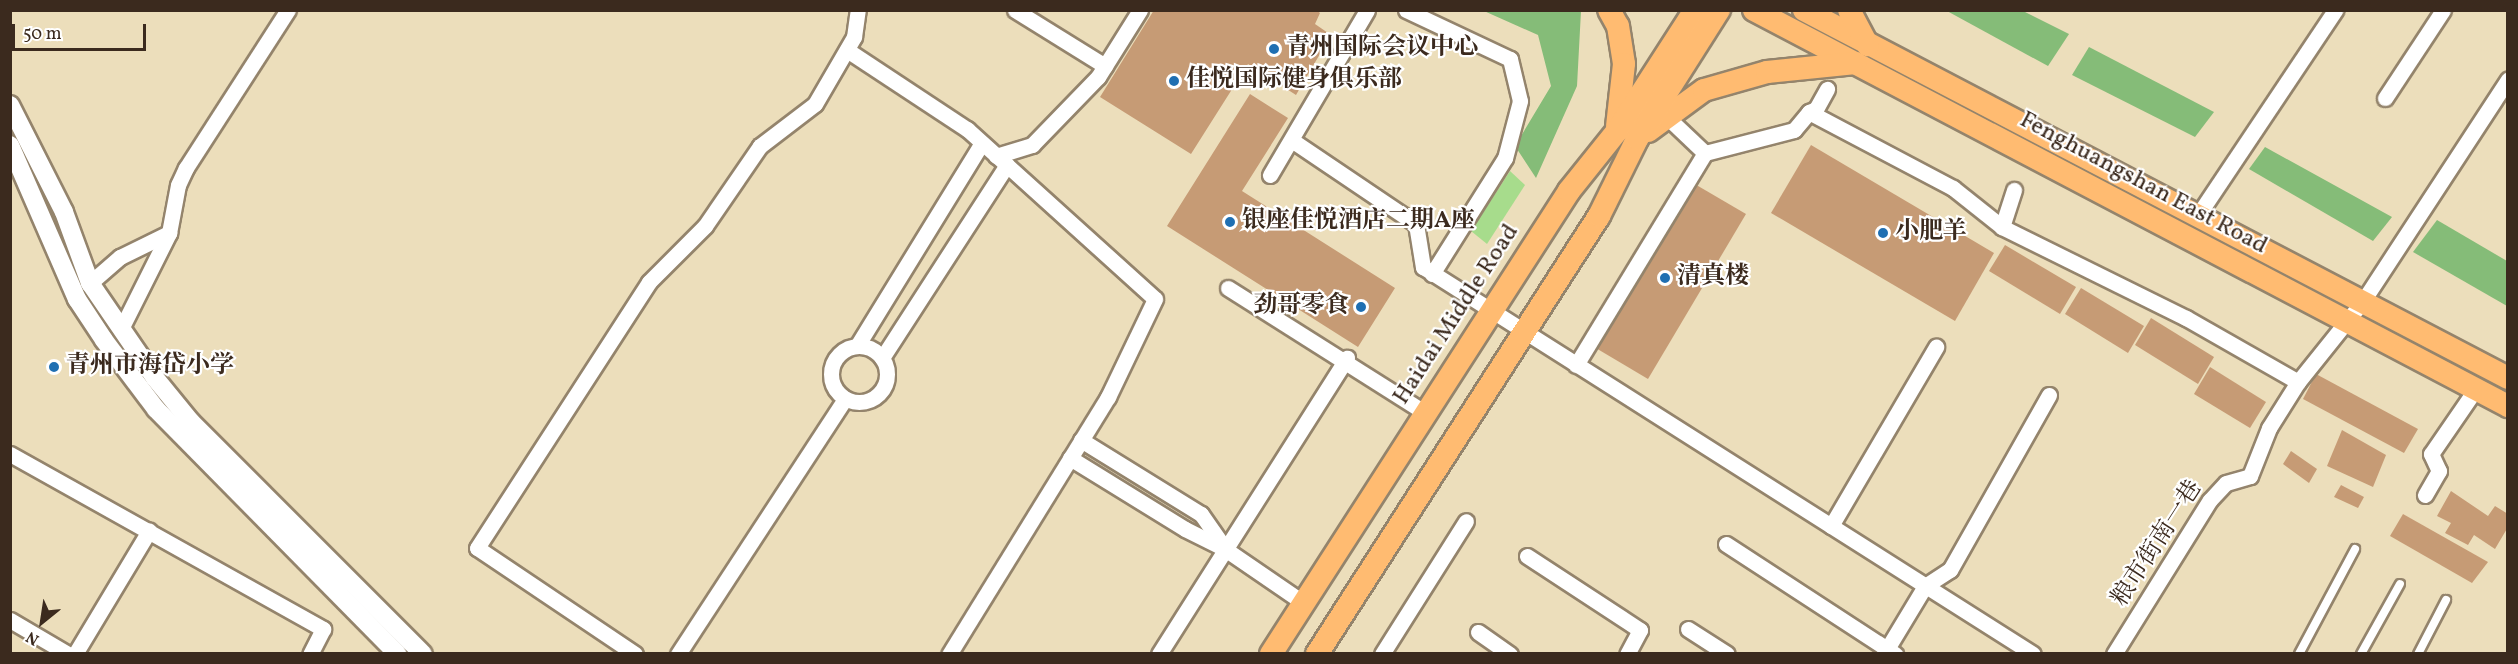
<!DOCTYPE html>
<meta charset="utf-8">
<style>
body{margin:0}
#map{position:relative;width:2518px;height:664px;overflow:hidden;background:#ecdebb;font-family:Vollkorn,"Noto Serif SC",serif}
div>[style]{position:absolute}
.green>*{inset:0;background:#a7dc8c}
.forest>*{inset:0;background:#85bc78}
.building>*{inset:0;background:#c69b75}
.roads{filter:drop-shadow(2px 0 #94846c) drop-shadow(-2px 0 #94846c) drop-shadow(0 2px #94846c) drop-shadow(0 -2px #94846c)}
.service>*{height:8px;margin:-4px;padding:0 4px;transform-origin:4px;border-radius:4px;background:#fff}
.minor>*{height:15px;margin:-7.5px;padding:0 7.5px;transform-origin:7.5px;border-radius:7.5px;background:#fff}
.minor>.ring{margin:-7.5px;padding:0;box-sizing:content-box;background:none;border:15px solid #fff;border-radius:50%}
.tertiary>*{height:18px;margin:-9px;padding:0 9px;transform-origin:9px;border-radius:9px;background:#fff}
.primary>*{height:22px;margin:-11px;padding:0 11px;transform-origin:11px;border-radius:11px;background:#ffbb71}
.dots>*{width:16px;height:16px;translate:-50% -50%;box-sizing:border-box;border:3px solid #fff;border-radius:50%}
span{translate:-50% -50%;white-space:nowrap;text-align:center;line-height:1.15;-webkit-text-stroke:4.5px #fff;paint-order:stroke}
.poi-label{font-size:24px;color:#3b2a1e;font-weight:700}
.left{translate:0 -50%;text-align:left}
.right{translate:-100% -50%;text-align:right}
.street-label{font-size:24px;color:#3b2a1e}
.frame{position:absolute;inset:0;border:12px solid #3b2a1e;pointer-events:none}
.north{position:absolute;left:12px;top:592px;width:60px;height:60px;-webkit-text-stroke:4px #fff;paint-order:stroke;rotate:210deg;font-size:16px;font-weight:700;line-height:24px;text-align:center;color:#3b2a1e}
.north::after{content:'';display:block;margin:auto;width:21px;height:27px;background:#3b2a1e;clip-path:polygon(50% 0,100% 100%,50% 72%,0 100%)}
.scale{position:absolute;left:12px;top:24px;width:134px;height:27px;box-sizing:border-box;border:3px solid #3b2a1e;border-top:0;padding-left:8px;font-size:18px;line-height:21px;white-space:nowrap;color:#3b2a1e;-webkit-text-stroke:4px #fff;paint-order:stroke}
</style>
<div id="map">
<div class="green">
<div style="clip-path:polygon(1510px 171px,1525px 185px,1487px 244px,1471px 231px)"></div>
</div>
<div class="forest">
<div style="clip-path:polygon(1484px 11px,1581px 11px,1577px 86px,1536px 178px,1515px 146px,1551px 86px,1538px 35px)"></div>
<div style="clip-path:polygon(1947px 11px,2023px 11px,2069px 34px,2048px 66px)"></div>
<div style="clip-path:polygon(2089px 47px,2214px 112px,2195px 137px,2072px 75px)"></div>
<div style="clip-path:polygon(2265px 147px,2392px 217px,2373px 241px,2249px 169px)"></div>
<div style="clip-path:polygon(2437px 220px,2507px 261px,2507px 306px,2413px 252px)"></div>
</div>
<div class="building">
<div style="clip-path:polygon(1154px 10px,1317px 10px,1320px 13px,1315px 24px,1331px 35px,1296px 95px,1248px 64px,1191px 154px,1100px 97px)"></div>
<div style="clip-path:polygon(1250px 94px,1288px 118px,1242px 191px,1395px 288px,1358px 347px,1167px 226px)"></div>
<div style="clip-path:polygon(1811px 145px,1994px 253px,1955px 321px,1771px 213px)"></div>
<div style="clip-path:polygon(1681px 176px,1746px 214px,1648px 379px,1584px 341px)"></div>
<div style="clip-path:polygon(2005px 245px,2076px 287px,2060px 314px,1989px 271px)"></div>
<div style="clip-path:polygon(2081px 288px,2144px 326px,2128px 353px,2065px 314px)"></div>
<div style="clip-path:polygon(2151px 318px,2214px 357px,2198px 384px,2135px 345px)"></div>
<div style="clip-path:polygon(2210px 367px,2266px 402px,2250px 428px,2194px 394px)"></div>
<div style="clip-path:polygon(2316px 374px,2418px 429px,2404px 453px,2303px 399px)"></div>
<div style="clip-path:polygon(2342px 430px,2386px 455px,2373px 487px,2327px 466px)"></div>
<div style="clip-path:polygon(2291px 451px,2317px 469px,2309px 483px,2283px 464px)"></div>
<div style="clip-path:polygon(2341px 485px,2364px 497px,2358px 508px,2334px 497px)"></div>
<div style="clip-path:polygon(2451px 491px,2488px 516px,2495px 506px,2508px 514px,2508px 527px,2495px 549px,2474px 535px,2468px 545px,2445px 533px,2451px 523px,2437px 516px)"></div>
<div style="clip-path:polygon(2403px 514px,2488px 562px,2472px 583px,2390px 536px)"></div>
</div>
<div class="roads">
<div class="service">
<div style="left:2299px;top:654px;width:119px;rotate:-61.9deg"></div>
<div style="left:2361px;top:654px;width:80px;rotate:-60.9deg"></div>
<div style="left:2418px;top:654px;width:61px;rotate:-62.6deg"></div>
</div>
<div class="minor">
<div style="left:1015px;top:10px;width:106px;rotate:31.9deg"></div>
<div style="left:1406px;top:10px;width:115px;rotate:25.2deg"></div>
<div style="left:1510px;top:59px;width:43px;rotate:76.6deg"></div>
<div style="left:1520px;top:101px;width:59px;rotate:104.7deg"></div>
<div style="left:1505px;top:158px;width:137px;rotate:122.2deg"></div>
<div style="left:847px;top:50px;width:144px;rotate:33.4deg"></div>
<div style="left:967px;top:129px;width:253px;rotate:42.1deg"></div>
<div style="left:1155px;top:299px;width:109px;rotate:115.6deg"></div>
<div style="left:1108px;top:397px;width:302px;rotate:121.7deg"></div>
<div style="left:2385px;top:98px;width:105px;rotate:-56.6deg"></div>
<div style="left:1809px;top:112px;width:8px;rotate:-23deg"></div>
<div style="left:1816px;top:109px;width:23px;rotate:-61deg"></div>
<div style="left:1667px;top:117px;width:52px;rotate:43.5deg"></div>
<div style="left:1293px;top:141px;width:148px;rotate:34deg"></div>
<div style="left:1416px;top:224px;width:44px;rotate:80.8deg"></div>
<div style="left:1423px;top:267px;width:722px;rotate:32.39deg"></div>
<div style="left:996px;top:156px;width:38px;rotate:-17deg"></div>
<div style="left:1032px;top:145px;width:95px;rotate:-45.9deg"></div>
<div style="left:1098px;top:77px;width:79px;rotate:-57.9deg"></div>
<div style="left:1270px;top:175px;width:191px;rotate:-59.5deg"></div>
<div style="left:2198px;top:215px;width:247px;rotate:-56.2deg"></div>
<div style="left:2002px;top:227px;width:39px;rotate:-72deg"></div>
<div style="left:90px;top:283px;width:40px;rotate:-41deg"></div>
<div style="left:120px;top:257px;width:55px;rotate:-26.1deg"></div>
<div style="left:1228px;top:288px;width:234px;rotate:32.3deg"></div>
<div style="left:122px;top:327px;width:105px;rotate:-63.4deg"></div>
<div style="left:169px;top:233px;width:49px;rotate:-79.4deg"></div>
<div style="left:178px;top:185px;width:19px;rotate:-65deg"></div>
<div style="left:186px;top:168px;width:188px;rotate:-57.2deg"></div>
<div style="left:857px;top:346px;width:238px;rotate:-58.4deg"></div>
<div class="ring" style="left:831px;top:346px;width:41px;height:41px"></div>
<div style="left:882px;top:358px;width:230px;rotate:-57.1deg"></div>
<div style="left:1576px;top:365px;width:248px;rotate:-58.7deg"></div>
<div style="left:1705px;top:153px;width:92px;rotate:-14.5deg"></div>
<div style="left:1794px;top:130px;width:23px;rotate:-50deg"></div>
<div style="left:1809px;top:112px;width:163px;rotate:27.8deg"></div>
<div style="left:1953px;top:188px;width:63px;rotate:38.5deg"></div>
<div style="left:2002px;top:227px;width:205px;rotate:26.3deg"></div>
<div style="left:2186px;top:318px;width:129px;rotate:29.7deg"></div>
<div style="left:1081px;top:440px;width:141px;rotate:31.7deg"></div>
<div style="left:1201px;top:514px;width:40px;rotate:55.1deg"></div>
<div style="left:10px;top:454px;width:359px;rotate:29.2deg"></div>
<div style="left:323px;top:629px;width:28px;rotate:117deg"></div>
<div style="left:1070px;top:458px;width:135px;rotate:31.7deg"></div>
<div style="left:1185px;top:529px;width:45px;rotate:26.6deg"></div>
<div style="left:1225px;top:549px;width:96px;rotate:34.4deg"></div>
<div style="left:2425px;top:495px;width:28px;rotate:-60deg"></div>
<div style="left:2439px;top:471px;width:19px;rotate:-115deg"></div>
<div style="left:2431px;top:454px;width:78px;rotate:-55.5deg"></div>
<div style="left:1831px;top:526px;width:208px;rotate:-59.6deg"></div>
<div style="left:1726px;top:544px;width:202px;rotate:33.1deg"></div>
<div style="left:1527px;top:556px;width:135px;rotate:33.2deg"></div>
<div style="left:1640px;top:630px;width:27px;rotate:118deg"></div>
<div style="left:10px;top:620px;width:67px;rotate:30.4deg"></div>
<div style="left:1688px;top:629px;width:46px;rotate:32.7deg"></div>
<div style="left:1478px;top:632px;width:39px;rotate:35deg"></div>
<div style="left:75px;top:654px;width:144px;rotate:-59deg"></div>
<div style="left:635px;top:654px;width:190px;rotate:-146.1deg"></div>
<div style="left:477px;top:548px;width:317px;rotate:-57.1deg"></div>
<div style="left:649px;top:282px;width:79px;rotate:-45deg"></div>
<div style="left:705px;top:226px;width:97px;rotate:-55.5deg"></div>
<div style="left:760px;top:146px;width:69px;rotate:-37.4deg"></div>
<div style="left:815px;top:104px;width:78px;rotate:-59.8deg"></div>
<div style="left:854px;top:37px;width:27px;rotate:-82deg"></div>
<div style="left:678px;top:654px;width:305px;rotate:-56.8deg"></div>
<div style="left:1159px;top:654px;width:351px;rotate:-57.6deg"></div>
<div style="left:1382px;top:654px;width:157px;rotate:-57.7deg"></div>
<div style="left:1884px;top:654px;width:79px;rotate:-58.9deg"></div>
<div style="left:1925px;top:586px;width:30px;rotate:-33deg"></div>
<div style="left:1950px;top:570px;width:201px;rotate:-60.5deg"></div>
<div style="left:2114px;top:654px;width:181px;rotate:-58.1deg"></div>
<div style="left:2210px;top:500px;width:23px;rotate:-47deg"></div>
<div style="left:2226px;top:483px;width:25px;rotate:-16deg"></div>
<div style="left:2250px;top:476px;width:52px;rotate:-68.4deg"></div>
<div style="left:2269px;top:428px;width:54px;rotate:-57.8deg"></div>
<div style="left:2298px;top:382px;width:104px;rotate:-51.3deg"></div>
<div style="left:2363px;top:301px;width:265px;rotate:-56.8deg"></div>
</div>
<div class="tertiary">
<div style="left:10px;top:105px;width:120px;rotate:63.2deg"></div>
<div style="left:64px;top:212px;width:76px;rotate:69.9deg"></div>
<div style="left:90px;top:283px;width:115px;rotate:55.6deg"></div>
<div style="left:155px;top:378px;width:57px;rotate:50.7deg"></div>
<div style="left:191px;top:422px;width:328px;rotate:45deg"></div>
<div style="left:10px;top:145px;width:168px;rotate:66.5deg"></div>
<div style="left:77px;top:299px;width:49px;rotate:56.6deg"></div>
<div style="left:104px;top:340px;width:86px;rotate:53deg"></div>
<div style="left:156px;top:409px;width:344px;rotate:45.4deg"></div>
</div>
<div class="primary">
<div style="left:1609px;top:10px;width:18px;rotate:61deg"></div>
<div style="left:1618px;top:26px;width:38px;rotate:81deg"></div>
<div style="left:1624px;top:64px;width:62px;rotate:96.4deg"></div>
<div style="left:1754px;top:10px;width:852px;rotate:27.71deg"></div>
<div style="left:1804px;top:10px;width:794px;rotate:27.6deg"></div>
<div style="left:1849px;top:10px;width:40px;rotate:62deg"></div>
<div style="left:1648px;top:131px;width:69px;rotate:-36.2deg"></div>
<div style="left:1704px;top:90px;width:66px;rotate:-15.9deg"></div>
<div style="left:1767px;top:72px;width:89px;rotate:-5.8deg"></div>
<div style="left:1271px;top:654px;width:551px;rotate:-57.23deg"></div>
<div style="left:1569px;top:191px;width:77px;rotate:-51.3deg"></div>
<div style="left:1617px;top:131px;width:144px;rotate:-57.2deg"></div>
<div style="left:1317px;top:654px;width:521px;rotate:-57.23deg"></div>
<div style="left:1599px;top:216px;width:86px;rotate:-63.7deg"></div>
<div style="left:1637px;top:139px;width:153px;rotate:-57.6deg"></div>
</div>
</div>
<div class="dots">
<div style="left:1274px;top:49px;background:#1f6fb2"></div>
<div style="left:1174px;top:81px;background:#1f6fb2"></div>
<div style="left:1230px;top:222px;background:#1f6fb2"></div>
<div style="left:1883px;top:233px;background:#1f6fb2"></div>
<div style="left:1665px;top:278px;background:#1f6fb2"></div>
<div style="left:1361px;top:307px;background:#1f6fb2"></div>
<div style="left:54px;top:367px;background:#1f6fb2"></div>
</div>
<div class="poi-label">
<span class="left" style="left:1286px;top:49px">青州国际会议中心</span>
<span class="left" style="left:1186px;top:81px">佳悦国际健身俱乐部</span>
<span class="left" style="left:1242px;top:222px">银座佳悦酒店二期A座</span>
<span class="left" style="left:1895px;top:233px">小肥羊</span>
<span class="left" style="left:1677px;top:278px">清真楼</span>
<span class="right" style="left:1349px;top:307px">劲哥零食</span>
<span class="left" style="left:66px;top:367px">青州市海岱小学</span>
</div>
<div class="street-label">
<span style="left:2143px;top:184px;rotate:28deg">Fenghuangshan East Road</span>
<span style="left:1457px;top:315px;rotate:-57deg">Haidai Middle Road</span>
<span style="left:2158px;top:544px;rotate:-57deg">粮市街南一巷</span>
</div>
<div class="frame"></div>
<div class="north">N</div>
<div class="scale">50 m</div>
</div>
